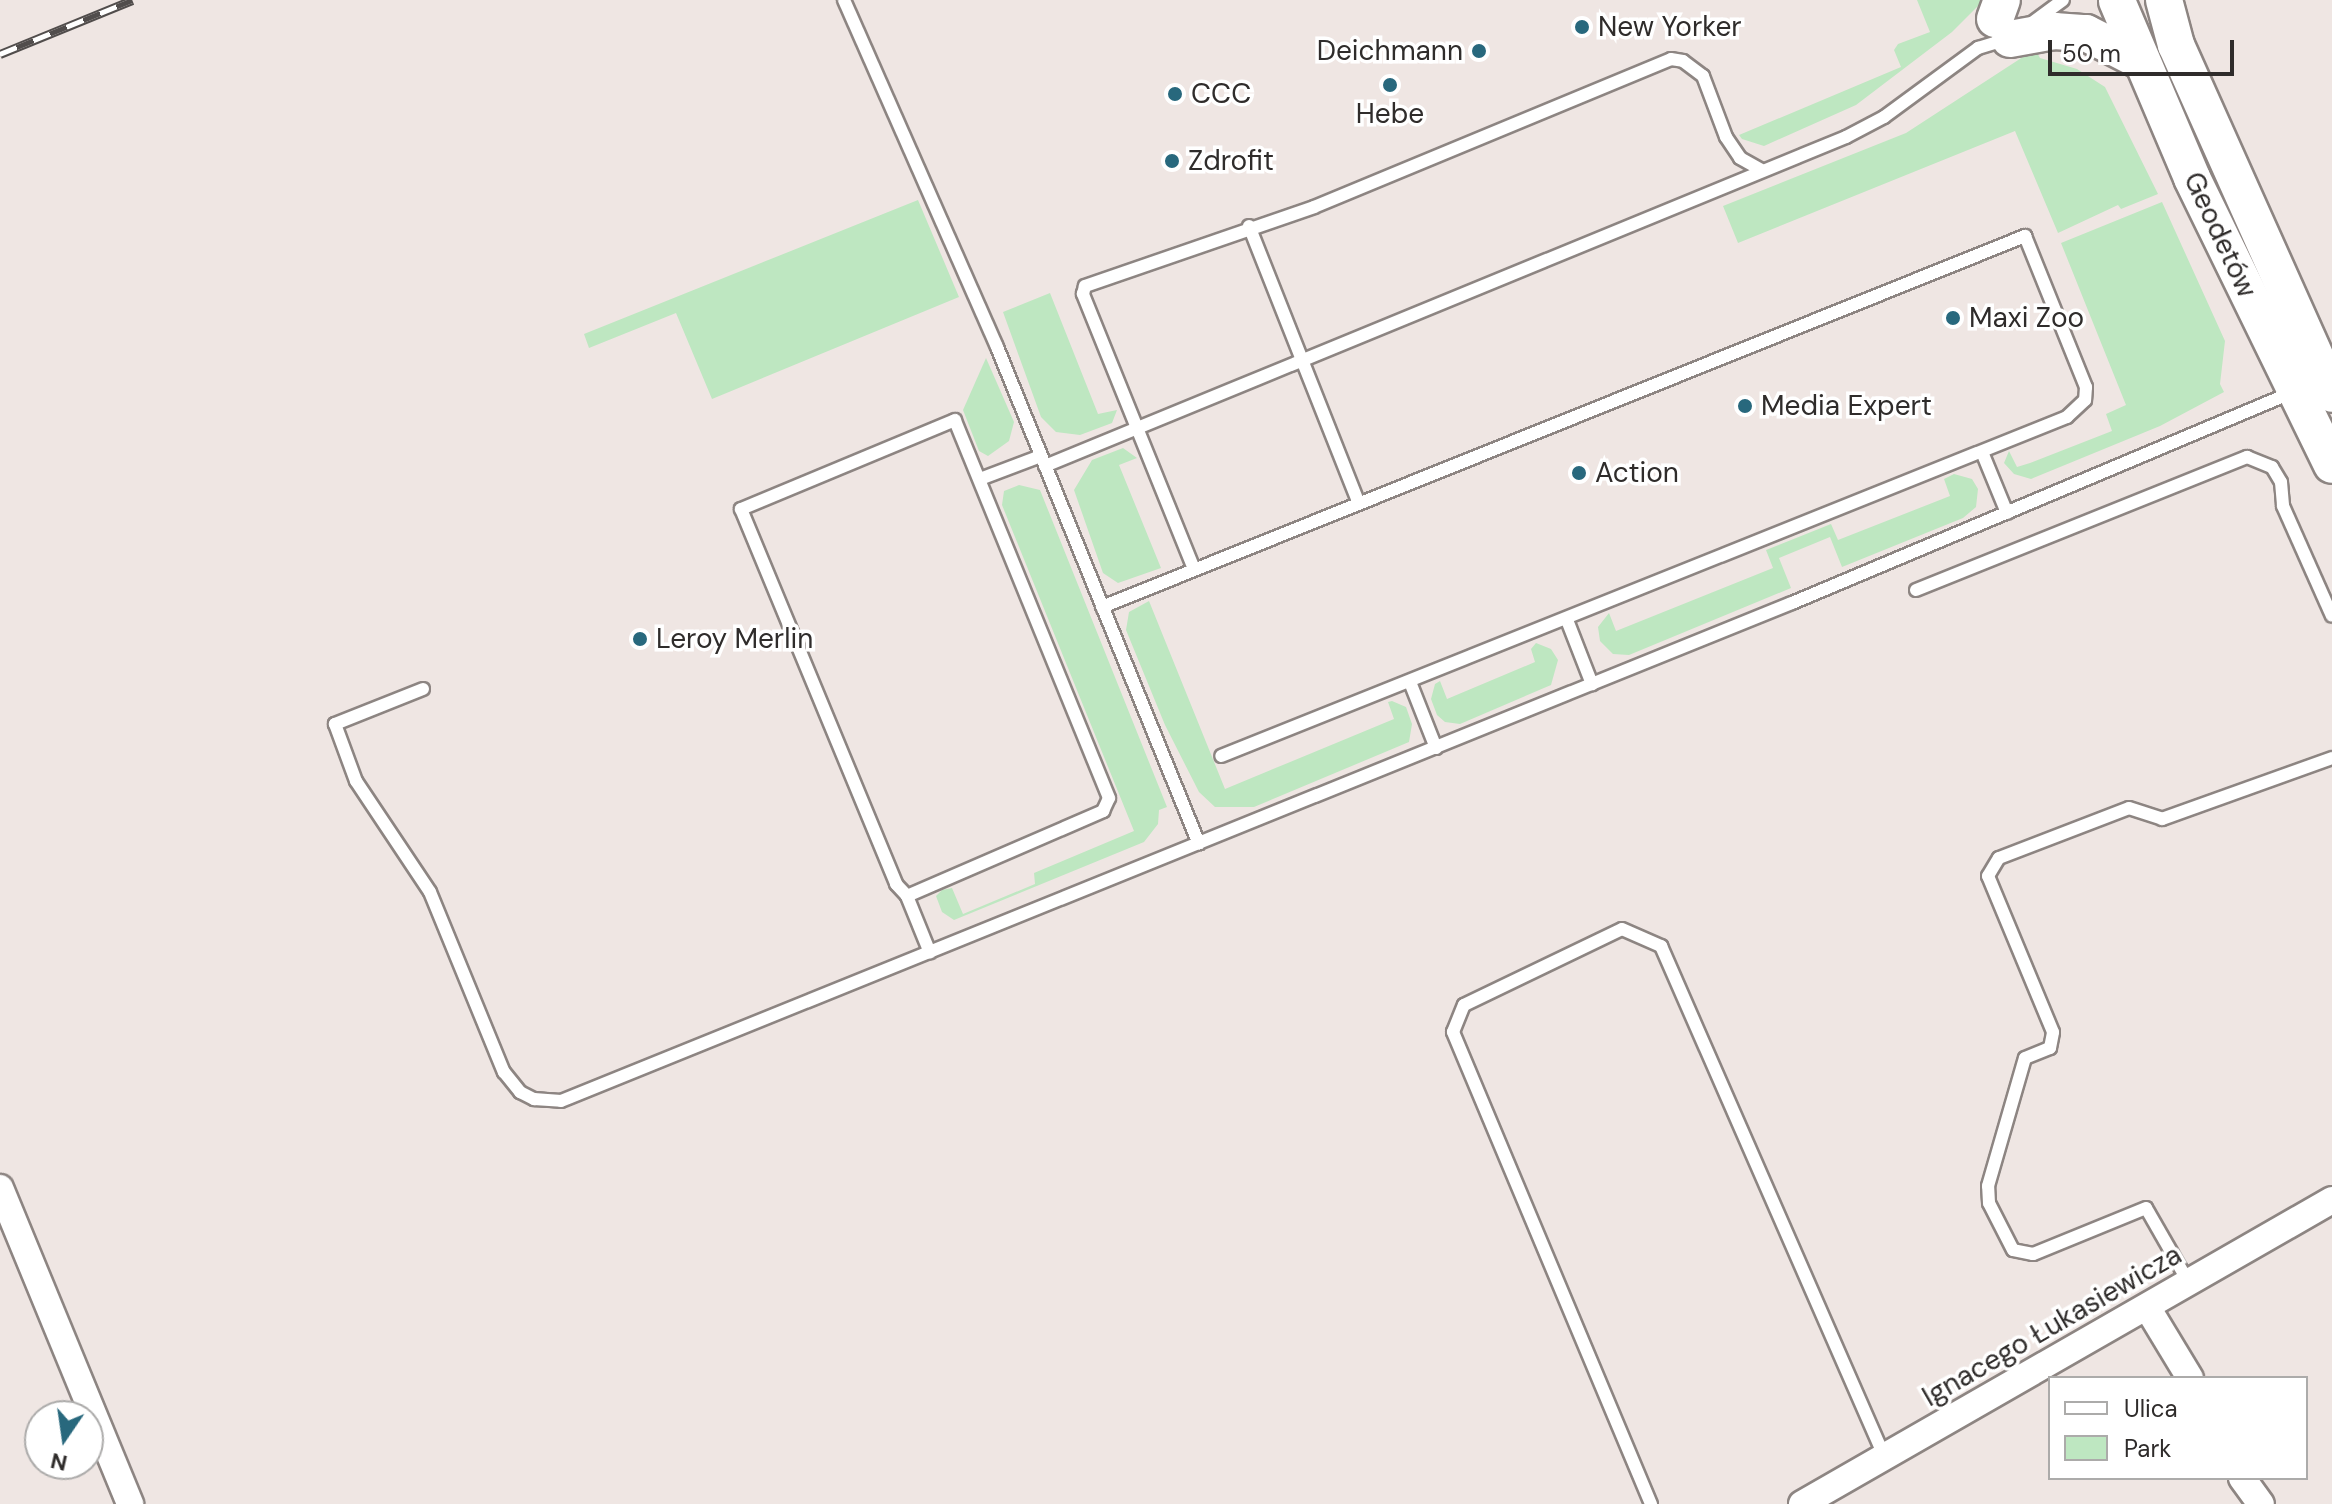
<!DOCTYPE html>
<meta charset="utf-8">
<style>
body{margin:0}
#map{position:relative;width:2332px;height:1504px;overflow:hidden;background:#efe6e3;font-family:"DM Sans",sans-serif}
div>[style]{position:absolute}
.green>*{inset:0;background:#bee7c1}
.roads{filter:drop-shadow(2px 0 #8d8582) drop-shadow(-2px 0 #8d8582) drop-shadow(0 2px #8d8582) drop-shadow(0 -2px #8d8582)}
.lane>*{height:12px;margin:-6px;padding:0 6px;transform-origin:6px;border-radius:6px;background:#fff}
.street>*{height:26px;margin:-13px;padding:0 13px;transform-origin:13px;border-radius:13px;background:#fff}
.secondary>*{height:36px;margin:-18px;padding:0 18px;transform-origin:18px;border-radius:18px;background:#fff}
.rail>*{height:9px;margin-top:-4.5px;transform-origin:0;background:repeating-linear-gradient(90deg,#fff 0 18px,#514d4c 0 36px);box-sizing:border-box;border-block:2px solid #514d4c}
.dots>*{width:22px;height:22px;translate:-50% -50%;box-sizing:border-box;border:4px solid #fff;border-radius:50%}
span{translate:-50% -50%;white-space:nowrap;text-align:center;line-height:1.15;-webkit-text-stroke:7px #fff;paint-order:stroke}
.poi-label{font-size:28px;color:#2f2c2b}
.left{translate:0 -50%;text-align:left}
.right{translate:-100% -50%;text-align:right}
.street-label{font-size:28px;color:#2f2c2b}
.legend{position:absolute;left:2048px;top:1376px;width:260px;height:104px;box-sizing:border-box;background:#fff;border:2px solid #acabaa;margin:0;padding:10px 14px;list-style:none;font-size:24px;color:#2f2c2b}
.legend li{display:flex;align-items:center;gap:16px;height:40px}
.legend b{width:40px;border:2px solid #acabaa}
.north{position:absolute;left:24px;top:1400px;width:80px;height:80px;box-sizing:border-box;background:#fff;border:2px solid #acabaa;border-radius:50%;rotate:193deg;font-size:22px;font-weight:700;line-height:32px;text-align:center;color:#2f2c2b}
.north::after{content:'';display:block;margin:auto;width:28px;height:36px;background:#28687d;clip-path:polygon(50% 0,100% 100%,50% 72%,0 100%)}
.scale{position:absolute;left:2048px;top:40px;width:186px;height:36px;box-sizing:border-box;border:4px solid #2f2c2b;border-top:0;padding-left:10px;font-size:24px;line-height:28px;white-space:nowrap;color:#2f2c2b;-webkit-text-stroke:6px #fff;paint-order:stroke}
</style>
<div id="map">
<div class="green">
<div style="clip-path:polygon(1917px 0,1984px 0,1952px 32px,1856px 105px,1764px 146px,1742px 139px,1739px 135px,1901px 67px,1894px 50px,1898px 44px,1930px 32px)"></div>
<div style="clip-path:polygon(2035px 49px,2040px 58px,2077px 69px,2105px 87px,2158px 194px,2121px 209px,2118px 205px,2058px 233px,2015px 131px,1738px 243px,1723px 206px,1906px 133px)"></div>
<div style="clip-path:polygon(918px 200px,959px 297px,712px 399px,676px 313px,589px 348px,584px 334px)"></div>
<div style="clip-path:polygon(2162px 202px,2225px 341px,2220px 384px,2224px 392px,2160px 426px,2031px 479px,2014px 474px,2004px 463px,2009px 451px,2017px 467px,2030px 463px,2112px 431px,2106px 414px,2126px 405px,2061px 243px)"></div>
<div style="clip-path:polygon(1050px 293px,1098px 414px,1117px 410px,1112px 423px,1080px 435px,1056px 432px,1041px 417px,1003px 312px)"></div>
<div style="clip-path:polygon(986px 358px,1014px 422px,1009px 441px,988px 456px,979px 451px,963px 410px)"></div>
<div style="clip-path:polygon(1123px 448px,1137px 458px,1119px 465px,1161px 568px,1118px 583px,1103px 573px,1074px 490px,1092px 460px)"></div>
<div style="clip-path:polygon(1954px 474px,1972px 479px,1978px 489px,1976px 507px,1963px 518px,1842px 567px,1830px 537px,1779px 558px,1791px 588px,1629px 655px,1613px 654px,1600px 641px,1598px 627px,1609px 613px,1616px 631px,1631px 625px,1773px 568px,1766px 550px,1831px 524px,1838px 540px,1950px 496px,1944px 479px)"></div>
<div style="clip-path:polygon(1019px 485px,1040px 490px,1167px 807px,1159px 810px,1158px 824px,1144px 842px,954px 920px,942px 912px,936px 896px,942px 890px,952px 888px,963px 914px,1035px 884px,1034px 873px,1134px 831px,1002px 505px,1004px 491px)"></div>
<div style="clip-path:polygon(1149px 601px,1225px 789px,1394px 719px,1388px 702px,1392px 701px,1406px 707px,1412px 724px,1409px 742px,1254px 807px,1215px 807px,1199px 792px,1165px 725px,1126px 630px,1129px 612px)"></div>
<div style="clip-path:polygon(1536px 643px,1551px 649px,1558px 660px,1551px 685px,1460px 724px,1445px 722px,1437px 715px,1431px 699px,1435px 684px,1440px 681px,1447px 699px,1535px 662px,1531px 649px)"></div>
</div>
<div class="roads">
<div class="lane">
<div style="left:844px;top:0;width:379px;rotate:66.2deg"></div>
<div style="left:997px;top:347px;width:536px;rotate:67.88deg"></div>
<div style="left:2029px;top:25px;width:42px;rotate:-36.3deg"></div>
<div style="left:1249px;top:226px;width:297px;rotate:68.4deg"></div>
<div style="left:1982px;top:452px;width:66px;rotate:67.7deg"></div>
<div style="left:1045px;top:466px;width:866px;rotate:-22.33deg"></div>
<div style="left:1846px;top:137px;width:43px;rotate:-27.8deg"></div>
<div style="left:1884px;top:117px;width:117px;rotate:-36.3deg"></div>
<div style="left:1978px;top:48px;width:30px;rotate:-17deg"></div>
<div style="left:980px;top:479px;width:65px;rotate:-20.7deg"></div>
<div style="left:1194px;top:569px;width:297px;rotate:-112deg"></div>
<div style="left:1083px;top:294px;width:8px;rotate:-76deg"></div>
<div style="left:1085px;top:286px;width:242px;rotate:-19deg"></div>
<div style="left:1314px;top:207px;width:386px;rotate:-22.5deg"></div>
<div style="left:1671px;top:59px;width:12px;rotate:9deg"></div>
<div style="left:1683px;top:61px;width:25px;rotate:37deg"></div>
<div style="left:1703px;top:76px;width:65px;rotate:69.3deg"></div>
<div style="left:1726px;top:137px;width:25px;rotate:56deg"></div>
<div style="left:1740px;top:158px;width:23px;rotate:29deg"></div>
<div style="left:1916px;top:590px;width:357px;rotate:-21.9deg"></div>
<div style="left:2247px;top:457px;width:27px;rotate:22deg"></div>
<div style="left:2272px;top:467px;width:17px;rotate:59deg"></div>
<div style="left:2281px;top:482px;width:24px;rotate:85deg"></div>
<div style="left:2283px;top:506px;width:120px;rotate:66deg"></div>
<div style="left:1102px;top:607px;width:995px;rotate:-21.9deg"></div>
<div style="left:2025px;top:236px;width:163px;rotate:68deg"></div>
<div style="left:2086px;top:387px;width:13px;rotate:94deg"></div>
<div style="left:2085px;top:400px;width:25px;rotate:137deg"></div>
<div style="left:2067px;top:417px;width:911px;rotate:158.16deg"></div>
<div style="left:1567px;top:620px;width:69px;rotate:68.7deg"></div>
<div style="left:1410px;top:682px;width:71px;rotate:68.5deg"></div>
<div style="left:423px;top:689px;width:95px;rotate:158.3deg"></div>
<div style="left:335px;top:724px;width:61px;rotate:69.8deg"></div>
<div style="left:356px;top:781px;width:133px;rotate:56.3deg"></div>
<div style="left:430px;top:892px;width:195px;rotate:67.7deg"></div>
<div style="left:504px;top:1072px;width:26px;rotate:51deg"></div>
<div style="left:520px;top:1092px;width:16px;rotate:27deg"></div>
<div style="left:534px;top:1099px;width:27px;rotate:4deg"></div>
<div style="left:561px;top:1101px;width:1328px;rotate:-22.03deg"></div>
<div style="left:1792px;top:603px;width:544px;rotate:-22.84deg"></div>
<div style="left:907px;top:896px;width:214px;rotate:-23.4deg"></div>
<div style="left:1103px;top:811px;width:14px;rotate:-65deg"></div>
<div style="left:1109px;top:798px;width:408px;rotate:-112.2deg"></div>
<div style="left:955px;top:420px;width:232px;rotate:157.4deg"></div>
<div style="left:741px;top:509px;width:406px;rotate:67.5deg"></div>
<div style="left:896px;top:884px;width:16px;rotate:47deg"></div>
<div style="left:907px;top:896px;width:61px;rotate:68deg"></div>
<div style="left:2189px;top:1283px;width:86px;rotate:-119.8deg"></div>
<div style="left:2146px;top:1208px;width:122px;rotate:157.8deg"></div>
<div style="left:2033px;top:1254px;width:20px;rotate:-169deg"></div>
<div style="left:2013px;top:1250px;width:53px;rotate:-117.1deg"></div>
<div style="left:1989px;top:1203px;width:17px;rotate:-93deg"></div>
<div style="left:1988px;top:1186px;width:133px;rotate:-73.9deg"></div>
<div style="left:2025px;top:1058px;width:27px;rotate:-22deg"></div>
<div style="left:2050px;top:1048px;width:16px;rotate:-79deg"></div>
<div style="left:2053px;top:1032px;width:169px;rotate:-112.6deg"></div>
<div style="left:1988px;top:876px;width:21px;rotate:-59deg"></div>
<div style="left:1999px;top:858px;width:139px;rotate:-21deg"></div>
<div style="left:2129px;top:808px;width:35px;rotate:18deg"></div>
<div style="left:2162px;top:819px;width:181px;rotate:-19.7deg"></div>
<div style="left:1651px;top:1504px;width:512px;rotate:-112.76deg"></div>
<div style="left:1453px;top:1032px;width:29px;rotate:-68deg"></div>
<div style="left:1464px;top:1005px;width:175px;rotate:-25.7deg"></div>
<div style="left:1622px;top:929px;width:43px;rotate:23.6deg"></div>
<div style="left:1661px;top:946px;width:559px;rotate:66.37deg"></div>
</div>
<div class="street">
<div style="left:0;top:1188px;width:342px;rotate:67.6deg"></div>
<div style="left:2147px;top:1307px;width:83px;rotate:58.8deg"></div>
<div style="left:2242px;top:1478px;width:32px;rotate:54deg"></div>
<div style="left:1802px;top:1504px;width:611px;rotate:-29.84deg"></div>
</div>
<div class="secondary">
<div style="left:2164px;top:0;width:47px;rotate:75.1deg"></div>
<div style="left:2176px;top:45px;width:382px;rotate:65.9deg"></div>
<div style="left:2117px;top:1px;width:192px;rotate:67deg"></div>
<div style="left:2192px;top:178px;width:319px;rotate:64deg"></div>
<div style="left:1995px;top:19px;width:20px;rotate:-70deg"></div>
<div style="left:2010px;top:39px;width:45px;rotate:-10.3deg"></div>
<div style="left:2054px;top:31px;width:32px;rotate:4deg"></div>
<div style="left:2086px;top:33px;width:62px;rotate:27deg"></div>
</div>
</div>
<div class="rail">
<div style="left:0;top:54px;width:143px;rotate:-22.2deg"></div>
</div>
<div class="dots">
<div style="left:1582px;top:27px;background:#28687d"></div>
<div style="left:1479px;top:51px;background:#28687d"></div>
<div style="left:1390px;top:85px;background:#28687d"></div>
<div style="left:1175px;top:94px;background:#28687d"></div>
<div style="left:1172px;top:161px;background:#28687d"></div>
<div style="left:1953px;top:318px;background:#28687d"></div>
<div style="left:1745px;top:406px;background:#28687d"></div>
<div style="left:1579px;top:473px;background:#28687d"></div>
<div style="left:640px;top:639px;background:#28687d"></div>
</div>
<div class="poi-label">
<span class="left" style="left:1598px;top:27px">New Yorker</span>
<span class="right" style="left:1463px;top:51px">Deichmann</span>
<span class="left" style="left:1191px;top:94px">CCC</span>
<span style="left:1390px;top:114px">Hebe</span>
<span class="left" style="left:1188px;top:161px">Zdrofit</span>
<span class="left" style="left:1969px;top:318px">Maxi Zoo</span>
<span class="left" style="left:1761px;top:406px">Media Expert</span>
<span class="left" style="left:1595px;top:473px">Action</span>
<span class="left" style="left:656px;top:639px">Leroy Merlin</span>
</div>
<div class="street-label">
<span style="left:2220px;top:235px;rotate:65deg">Geodetów</span>
<span style="left:2052px;top:1326px;rotate:-30deg">Ignacego Łukasiewicza</span>
</div>
<ul class="legend">
<li><b style="height:10px;background:#fff"></b>Ulica</li>
<li><b style="height:22px;background:#bee7c1"></b>Park</li>
</ul>
<div class="north">N</div>
<div class="scale">50 m</div>
</div>
